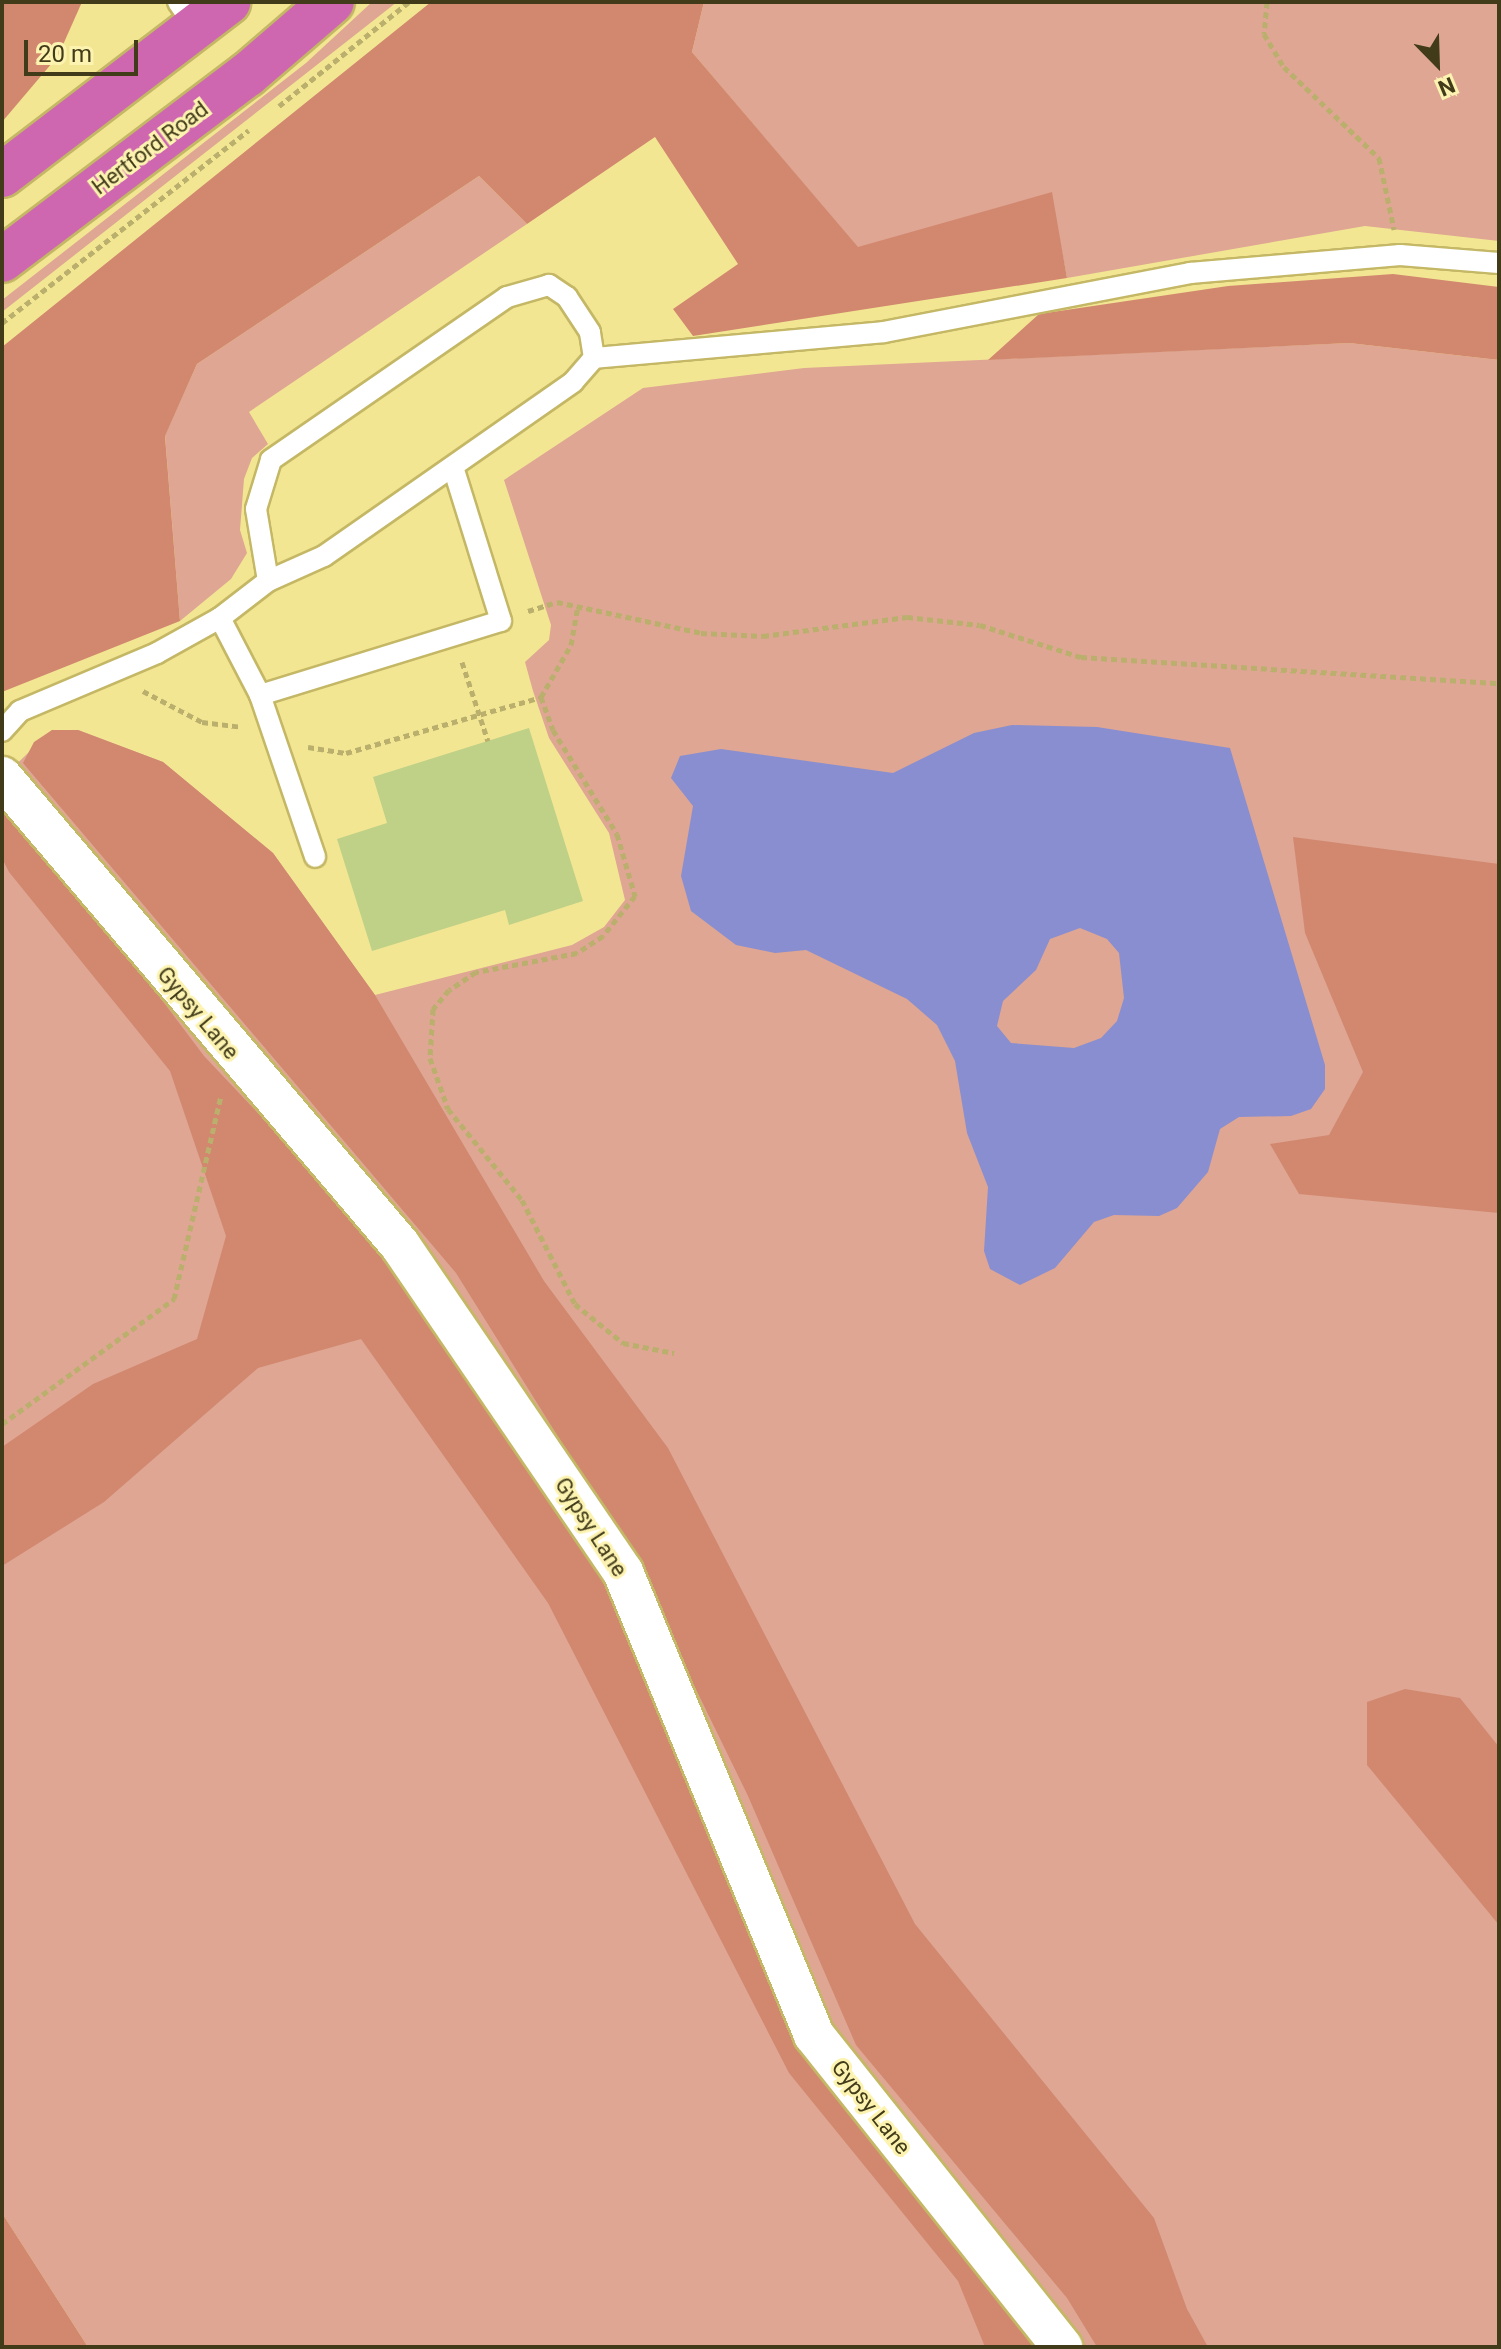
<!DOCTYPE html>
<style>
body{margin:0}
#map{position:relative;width:1501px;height:2349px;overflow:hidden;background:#f3e693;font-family:Roboto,sans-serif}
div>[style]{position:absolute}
.green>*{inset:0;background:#dea693}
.forest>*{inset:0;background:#d2886f}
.water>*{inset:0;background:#898ed0}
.building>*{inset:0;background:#bed187}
.path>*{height:5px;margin-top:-2.5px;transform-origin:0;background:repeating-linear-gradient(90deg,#baaf6c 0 6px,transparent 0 10px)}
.roads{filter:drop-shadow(2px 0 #c4b765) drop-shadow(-2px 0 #c4b765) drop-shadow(0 2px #c4b765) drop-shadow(0 -2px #c4b765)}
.lane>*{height:20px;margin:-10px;padding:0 10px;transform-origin:10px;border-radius:10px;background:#fff}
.street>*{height:40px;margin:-20px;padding:0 20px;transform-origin:20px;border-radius:20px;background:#fff}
.highway>*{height:44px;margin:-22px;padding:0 22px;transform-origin:22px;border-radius:22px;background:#ce67af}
span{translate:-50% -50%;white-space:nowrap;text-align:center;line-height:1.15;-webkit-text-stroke:6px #fdf3b1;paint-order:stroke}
.street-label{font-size:22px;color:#413b19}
.frame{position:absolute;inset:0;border:4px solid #413b19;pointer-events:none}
.north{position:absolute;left:1397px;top:24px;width:80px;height:80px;-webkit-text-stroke:6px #fdf3b1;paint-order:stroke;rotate:157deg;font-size:22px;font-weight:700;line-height:32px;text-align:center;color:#413b19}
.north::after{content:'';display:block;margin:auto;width:28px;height:36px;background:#413b19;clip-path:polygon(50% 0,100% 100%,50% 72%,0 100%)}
.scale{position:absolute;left:24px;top:40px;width:114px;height:36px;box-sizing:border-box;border:4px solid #413b19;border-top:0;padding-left:10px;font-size:24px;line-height:28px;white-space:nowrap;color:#413b19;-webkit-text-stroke:6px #fdf3b1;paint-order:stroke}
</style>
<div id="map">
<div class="green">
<div style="clip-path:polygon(372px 2px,397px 2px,2px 312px,2px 300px,306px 63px)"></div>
<div style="clip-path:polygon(704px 2px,1499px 2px,1499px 241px,1365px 226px,1067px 278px,1051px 193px,858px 248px,692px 52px)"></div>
<div style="clip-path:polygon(479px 176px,527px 224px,249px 412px,268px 444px,252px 458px,244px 479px,240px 530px,247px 553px,231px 579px,180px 621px,165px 435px,197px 364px)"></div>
<div style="clip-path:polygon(1349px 343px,1499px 360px,1499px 2347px,88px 2347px,2px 2213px,2px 778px,52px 730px,78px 730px,163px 762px,273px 853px,375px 995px,572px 945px,604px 927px,625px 900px,609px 833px,549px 738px,533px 691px,525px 662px,549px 640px,551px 625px,504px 480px,643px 388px,804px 368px)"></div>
</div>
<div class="forest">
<div style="clip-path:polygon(2px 2px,82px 2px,58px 56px,2px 122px)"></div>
<div style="clip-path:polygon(431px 2px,704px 2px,692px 52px,858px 247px,1052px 192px,1067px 278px,693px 336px,673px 309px,738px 264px,655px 137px,527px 224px,479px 176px,197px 364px,165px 436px,180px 621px,2px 692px,2px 347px)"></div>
<div style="clip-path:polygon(1393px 274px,1499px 287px,1499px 360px,1349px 343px,988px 360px,1039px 314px,1228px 286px)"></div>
<div style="clip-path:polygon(52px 730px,78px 730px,163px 762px,273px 853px,375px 995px,544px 1281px,668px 1448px,915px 1924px,1154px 2218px,1187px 2309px,1208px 2347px,1097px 2347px,1067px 2298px,856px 2045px,748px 1796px,625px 1544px,456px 1273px,23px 763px,34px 742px)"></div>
<div style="clip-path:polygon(2px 787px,204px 1056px,355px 1216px,502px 1414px,596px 1557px,887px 2153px,1036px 2347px,985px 2347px,958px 2281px,789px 2073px,548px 1603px,361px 1339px,258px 1368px,104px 1502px,2px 1566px,2px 1447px,93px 1384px,197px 1339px,226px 1236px,170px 1071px,9px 872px,2px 858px)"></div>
<div style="clip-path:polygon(1293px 837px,1499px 864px,1499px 1213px,1299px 1194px,1270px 1144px,1329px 1135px,1363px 1072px,1305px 933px)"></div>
<div style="clip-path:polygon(1405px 1689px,1460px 1698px,1499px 1747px,1499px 1925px,1367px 1765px,1367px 1702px)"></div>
<div style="clip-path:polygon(2px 2213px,88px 2347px,2px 2347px)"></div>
</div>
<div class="water">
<div style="clip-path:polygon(evenodd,1012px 725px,1097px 727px,1230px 748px,1325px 1065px,1325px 1089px,1311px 1109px,1291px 1116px,1239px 1117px,1220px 1129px,1208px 1172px,1177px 1208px,1159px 1216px,1114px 1215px,1094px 1222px,1055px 1268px,1020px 1285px,990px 1269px,984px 1251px,988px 1187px,967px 1133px,955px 1061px,937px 1025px,907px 999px,806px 950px,775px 953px,736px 945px,691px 911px,681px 876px,693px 806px,671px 778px,680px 756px,721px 749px,893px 773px,974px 733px,1012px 725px,1080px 928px,1107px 939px,1119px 953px,1124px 998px,1117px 1021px,1101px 1038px,1074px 1048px,1011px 1043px,997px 1026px,1003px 1001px,1036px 970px,1050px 939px,1080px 928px)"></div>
</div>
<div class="building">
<div style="clip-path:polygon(529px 728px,583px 901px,509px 925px,505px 910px,372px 951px,337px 839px,387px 823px,373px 777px)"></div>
</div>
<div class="path">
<div style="left:1267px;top:2px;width:32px;rotate:95deg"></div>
<div style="left:1264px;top:34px;width:39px;rotate:59deg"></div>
<div style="left:1284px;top:67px;width:132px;rotate:43.8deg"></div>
<div style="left:1379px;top:158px;width:73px;rotate:78.1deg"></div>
<div style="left:279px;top:106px;width:166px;rotate:-38.7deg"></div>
<div style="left:2px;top:323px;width:313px;rotate:-38deg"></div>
<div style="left:528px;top:611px;width:30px;rotate:-17deg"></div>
<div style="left:557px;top:602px;width:147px;rotate:12.1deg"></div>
<div style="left:701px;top:633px;width:62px;rotate:2.8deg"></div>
<div style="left:763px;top:636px;width:145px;rotate:-7.5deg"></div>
<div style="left:907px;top:617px;width:73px;rotate:6.3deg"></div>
<div style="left:980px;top:625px;width:106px;rotate:17.6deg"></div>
<div style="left:1081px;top:657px;width:419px;rotate:3.6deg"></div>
<div style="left:462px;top:662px;width:83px;rotate:71.8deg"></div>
<div style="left:143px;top:691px;width:67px;rotate:27.7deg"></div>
<div style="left:202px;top:722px;width:38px;rotate:7deg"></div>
<div style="left:541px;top:697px;width:60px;rotate:-60deg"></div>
<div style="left:571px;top:645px;width:39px;rotate:-80deg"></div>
<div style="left:308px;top:747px;width:38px;rotate:9deg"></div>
<div style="left:346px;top:753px;width:203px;rotate:-16deg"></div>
<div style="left:541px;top:697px;width:35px;rotate:70deg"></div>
<div style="left:553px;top:730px;width:122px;rotate:58.4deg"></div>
<div style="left:617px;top:834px;width:65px;rotate:73.8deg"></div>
<div style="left:635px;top:896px;width:51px;rotate:128.7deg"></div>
<div style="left:603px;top:936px;width:31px;rotate:147deg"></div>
<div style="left:577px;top:953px;width:103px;rotate:169.3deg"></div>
<div style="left:476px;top:972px;width:32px;rotate:146deg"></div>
<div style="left:449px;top:990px;width:25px;rotate:130deg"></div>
<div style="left:433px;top:1009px;width:49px;rotate:93.5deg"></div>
<div style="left:430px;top:1058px;width:54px;rotate:70.6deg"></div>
<div style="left:448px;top:1109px;width:117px;rotate:50.9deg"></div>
<div style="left:522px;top:1200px;width:117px;rotate:63deg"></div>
<div style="left:575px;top:1304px;width:62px;rotate:39.1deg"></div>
<div style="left:623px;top:1343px;width:52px;rotate:11.1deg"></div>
<div style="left:2px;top:1424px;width:213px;rotate:-36deg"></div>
<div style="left:174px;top:1299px;width:208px;rotate:-77deg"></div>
</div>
<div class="roads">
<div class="lane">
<div style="left:178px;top:2px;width:32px;rotate:55deg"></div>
<div style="left:594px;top:358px;width:291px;rotate:-5.1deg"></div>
<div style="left:884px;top:332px;width:312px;rotate:-10.9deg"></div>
<div style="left:1190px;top:273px;width:211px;rotate:-4.9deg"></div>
<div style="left:1400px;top:255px;width:99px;rotate:4.6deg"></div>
<div style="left:220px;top:618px;width:87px;rotate:62.5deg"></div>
<div style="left:260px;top:695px;width:171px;rotate:71.2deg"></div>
<div style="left:260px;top:695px;width:252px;rotate:-17.1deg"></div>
<div style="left:501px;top:621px;width:161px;rotate:-107.3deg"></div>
<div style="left:2px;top:731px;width:27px;rotate:-48deg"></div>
<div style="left:20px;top:711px;width:149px;rotate:-22.9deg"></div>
<div style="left:157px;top:653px;width:72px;rotate:-29.1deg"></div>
<div style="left:220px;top:618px;width:61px;rotate:-37.6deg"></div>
<div style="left:268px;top:581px;width:61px;rotate:-24.1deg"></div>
<div style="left:324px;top:556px;width:304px;rotate:-34.9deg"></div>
<div style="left:573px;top:382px;width:32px;rotate:-49deg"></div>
<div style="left:594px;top:358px;width:26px;rotate:-99deg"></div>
<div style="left:590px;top:332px;width:42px;rotate:-123.3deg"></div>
<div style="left:567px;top:297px;width:22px;rotate:-146deg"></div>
<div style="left:549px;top:285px;width:44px;rotate:164.1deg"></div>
<div style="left:507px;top:297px;width:287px;rotate:145.4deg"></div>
<div style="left:271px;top:460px;width:51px;rotate:107deg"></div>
<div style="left:256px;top:509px;width:73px;rotate:80.5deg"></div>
</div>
<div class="street">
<div style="left:2px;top:777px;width:614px;rotate:49.62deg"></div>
<div style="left:400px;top:1245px;width:396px;rotate:55.7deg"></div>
<div style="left:623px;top:1572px;width:501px;rotate:67.58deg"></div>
<div style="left:814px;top:2035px;width:399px;rotate:51.5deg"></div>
</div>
<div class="highway">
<div style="left:2px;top:175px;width:285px;rotate:-37.4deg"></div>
<div style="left:2px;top:260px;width:307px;rotate:-37.1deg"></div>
<div style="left:247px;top:75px;width:112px;rotate:-40.7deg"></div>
</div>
</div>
<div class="street-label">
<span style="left:150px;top:148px;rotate:-37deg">Hertford Road</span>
<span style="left:198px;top:1013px;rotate:50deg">Gypsy Lane</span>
<span style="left:591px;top:1527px;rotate:57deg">Gypsy Lane</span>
<span style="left:871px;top:2107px;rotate:52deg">Gypsy Lane</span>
</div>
<div class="frame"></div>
<div class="north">N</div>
<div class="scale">20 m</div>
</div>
